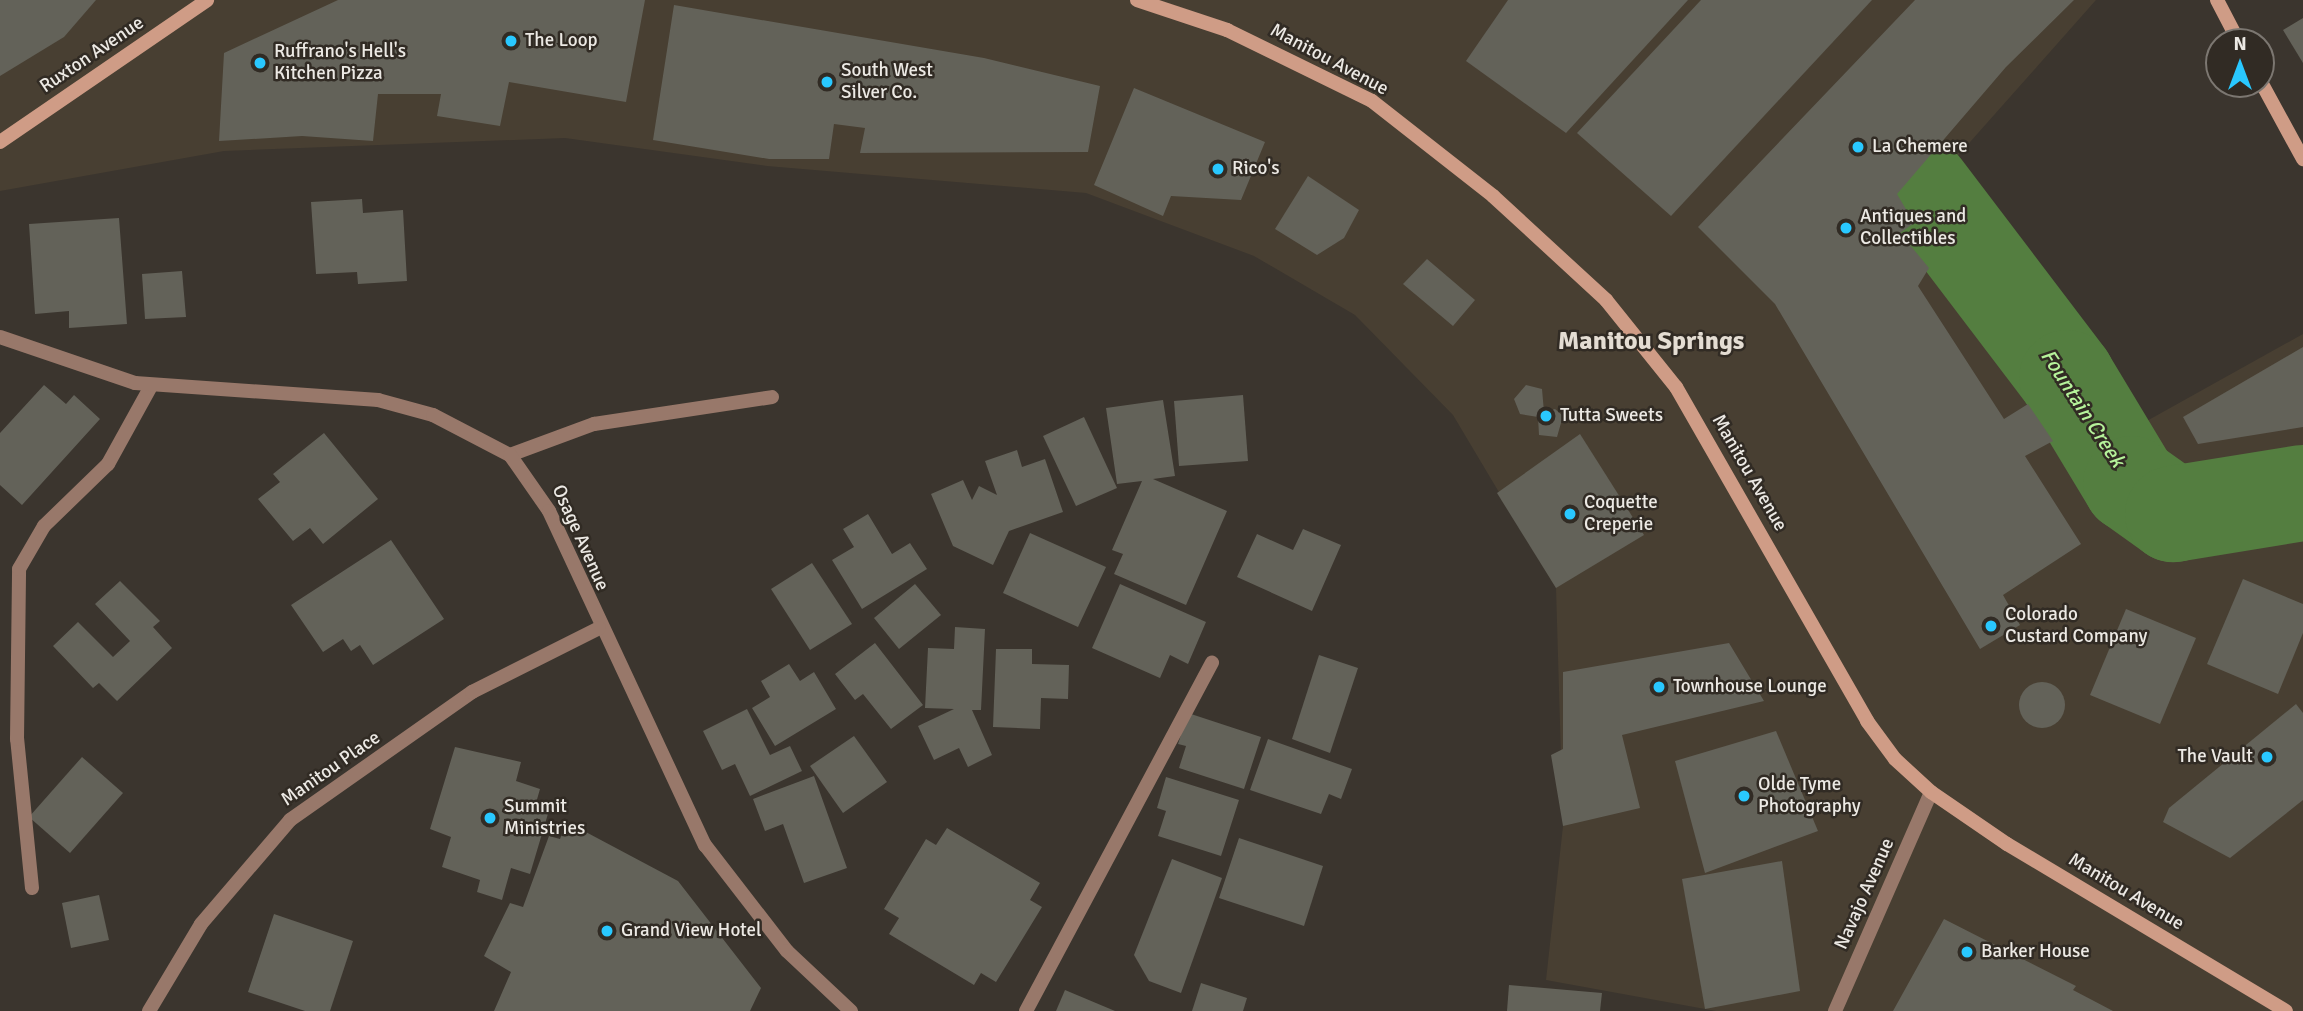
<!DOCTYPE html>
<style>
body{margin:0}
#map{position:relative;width:2303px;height:1011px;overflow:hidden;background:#3b352e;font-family:Signika,sans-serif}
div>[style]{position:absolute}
.built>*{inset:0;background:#483f32}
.river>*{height:96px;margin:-48px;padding:0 48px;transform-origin:48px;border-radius:48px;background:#547e40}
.building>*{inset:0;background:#636259}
.round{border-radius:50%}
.lane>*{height:14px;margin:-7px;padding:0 7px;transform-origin:7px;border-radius:7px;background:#98786a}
.street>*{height:14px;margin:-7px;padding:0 7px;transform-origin:7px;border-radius:7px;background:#98786a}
.secondary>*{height:14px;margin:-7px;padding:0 7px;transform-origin:7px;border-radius:7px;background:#cf9c86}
.dots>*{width:19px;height:19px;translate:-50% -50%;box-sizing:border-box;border:4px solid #312b24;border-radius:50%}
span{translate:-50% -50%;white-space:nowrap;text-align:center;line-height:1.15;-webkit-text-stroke:5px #312b24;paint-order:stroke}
.poi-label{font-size:19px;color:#ece9e4}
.left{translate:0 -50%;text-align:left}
.right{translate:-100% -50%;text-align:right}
.street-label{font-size:19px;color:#ece9e4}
.water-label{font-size:21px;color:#b6f39b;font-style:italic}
.district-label{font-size:26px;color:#e4ddd3;font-weight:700}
.north{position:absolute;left:2205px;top:28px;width:70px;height:70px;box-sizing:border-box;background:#312b24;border:2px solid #7c7771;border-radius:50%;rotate:0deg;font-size:19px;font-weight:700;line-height:28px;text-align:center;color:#ece9e4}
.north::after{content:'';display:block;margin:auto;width:24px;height:32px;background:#29c8ff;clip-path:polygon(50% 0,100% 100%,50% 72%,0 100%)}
</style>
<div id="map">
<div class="built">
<div style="clip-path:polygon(0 0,2096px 0,1947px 168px,2136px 427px,2303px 334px,2303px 1011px,1716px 1011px,1546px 980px,1563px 826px,1556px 588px,1453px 415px,1355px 315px,1254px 256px,1086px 193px,767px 166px,565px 138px,224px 151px,0 191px)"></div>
</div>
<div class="river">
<div style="left:1923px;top:188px;width:238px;rotate:52.8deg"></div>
<div style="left:2067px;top:378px;width:124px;rotate:58.9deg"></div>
<div style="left:2131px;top:484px;width:52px;rotate:35.5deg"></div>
<div style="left:2173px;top:514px;width:132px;rotate:-9.2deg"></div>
</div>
<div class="building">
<div style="clip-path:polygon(0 0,96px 0,64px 37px,0 76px)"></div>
<div style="clip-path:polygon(338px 0,645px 0,626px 102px,509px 82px,500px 126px,437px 116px,441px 94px,378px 94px,373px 141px,302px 136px,219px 141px,224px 53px)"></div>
<div style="clip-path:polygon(1508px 0,1688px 0,1566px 133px,1466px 61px)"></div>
<div style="clip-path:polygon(1701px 0,1872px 0,1671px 216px,1577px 133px)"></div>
<div style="clip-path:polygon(1915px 0,2074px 0,2006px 67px,1897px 194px,1914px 223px,1900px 233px,1929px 268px,1918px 286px,2004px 419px,2028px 404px,2053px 441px,2025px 456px,2081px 544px,2003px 595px,2020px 625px,1980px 649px,1775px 304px,1698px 227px)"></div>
<div style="clip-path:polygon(674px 5px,984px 58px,1100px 86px,1088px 152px,860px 153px,865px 128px,834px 124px,829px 159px,769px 159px,653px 140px)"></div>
<div style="clip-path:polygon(2303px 18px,2303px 63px,2283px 30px)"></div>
<div style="clip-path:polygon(1134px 88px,1265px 142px,1241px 200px,1171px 196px,1163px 216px,1094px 185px)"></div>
<div style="clip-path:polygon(1308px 176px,1359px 210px,1344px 238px,1317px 255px,1275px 229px)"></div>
<div style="clip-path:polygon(362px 199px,363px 213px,403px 210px,407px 281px,358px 284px,357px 272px,316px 274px,311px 202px)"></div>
<div style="clip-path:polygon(119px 218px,127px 324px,69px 328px,69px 311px,35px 314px,29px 224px)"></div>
<div style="clip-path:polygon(1427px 259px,1475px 300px,1453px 326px,1403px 284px)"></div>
<div style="clip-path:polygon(182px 271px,186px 317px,145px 319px,142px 274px)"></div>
<div style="clip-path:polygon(2303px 347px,2303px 427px,2198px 444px,2183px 417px)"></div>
<div style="clip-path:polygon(44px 385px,66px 404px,74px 395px,100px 419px,22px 505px,0 485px,0 433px)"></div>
<div style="clip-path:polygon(1526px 385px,1542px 389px,1544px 412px,1555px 409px,1563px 416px,1557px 437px,1539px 435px,1538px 417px,1520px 414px,1514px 399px)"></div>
<div style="clip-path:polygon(1243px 395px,1248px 461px,1179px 466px,1174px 401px)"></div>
<div style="clip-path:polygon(1163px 400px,1175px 476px,1153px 479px,1227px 511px,1186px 605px,1114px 574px,1123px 554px,1112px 550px,1142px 481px,1117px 484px,1106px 408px)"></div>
<div style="clip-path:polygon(1084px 417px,1117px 488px,1076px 506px,1043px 436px)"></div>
<div style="clip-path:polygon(324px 433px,378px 499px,323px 544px,310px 528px,293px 541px,258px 499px,280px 482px,273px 474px)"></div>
<div style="clip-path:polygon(1580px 434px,1644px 535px,1556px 588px,1497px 493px)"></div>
<div style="clip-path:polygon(1017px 450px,1022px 467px,1045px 459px,1063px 512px,1009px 531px,993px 565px,953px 546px,931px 494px,963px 480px,972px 500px,979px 486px,997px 495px,985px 461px)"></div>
<div style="clip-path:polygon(868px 514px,892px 554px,910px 543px,927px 569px,862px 609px,832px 560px,854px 547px,843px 529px)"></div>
<div style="clip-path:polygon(1303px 529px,1341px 545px,1312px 611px,1237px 577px,1257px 534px,1293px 550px)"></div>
<div style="clip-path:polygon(1030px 533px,1106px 567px,1078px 627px,1003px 593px)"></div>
<div style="clip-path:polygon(391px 540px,444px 619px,373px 665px,360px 645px,351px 651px,343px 639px,323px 652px,291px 605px)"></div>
<div style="clip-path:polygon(812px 563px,852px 624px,810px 650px,771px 589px)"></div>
<div style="clip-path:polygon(2243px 579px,2303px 604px,2303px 633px,2278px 694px,2207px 664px)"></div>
<div style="clip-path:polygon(120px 581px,160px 621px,153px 627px,172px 648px,117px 701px,99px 683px,93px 688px,53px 646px,78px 622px,113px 657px,130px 641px,95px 604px)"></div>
<div style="clip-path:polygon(915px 584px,941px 615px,899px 649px,874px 618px)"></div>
<div style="clip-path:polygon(1120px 584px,1206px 622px,1188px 664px,1170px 655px,1160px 678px,1092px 648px)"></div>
<div style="clip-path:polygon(2126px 609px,2196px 638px,2160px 724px,2090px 695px)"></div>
<div style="clip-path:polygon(955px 627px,985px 629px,981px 710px,972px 710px,992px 755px,968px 767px,959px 748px,934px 760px,918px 726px,954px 709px,925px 708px,928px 648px,954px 649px)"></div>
<div style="clip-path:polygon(875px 643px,923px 705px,891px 729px,863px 694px,855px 700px,835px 674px)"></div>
<div style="clip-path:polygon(1729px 643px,1764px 701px,1622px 735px,1640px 808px,1563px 826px,1551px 755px,1563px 749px,1563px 672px)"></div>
<div style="clip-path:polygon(996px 649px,1032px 649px,1032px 664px,1069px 665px,1068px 699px,1041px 698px,1040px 729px,993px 727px)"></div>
<div style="clip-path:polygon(1319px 655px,1358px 668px,1330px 753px,1292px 739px)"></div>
<div style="clip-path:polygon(789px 664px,800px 681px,814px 672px,836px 709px,775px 746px,752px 708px,770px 697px,761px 681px)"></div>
<div class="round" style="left:2019px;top:682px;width:46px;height:46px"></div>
<div style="clip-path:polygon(2296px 704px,2303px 713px,2303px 800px,2230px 858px,2163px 822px,2169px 808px)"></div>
<div style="clip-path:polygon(747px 709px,770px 755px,790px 746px,802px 771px,750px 796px,735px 764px,722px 770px,703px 731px)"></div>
<div style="clip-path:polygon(1188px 713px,1261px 737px,1244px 789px,1179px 768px,1186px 746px,1178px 744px)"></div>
<div style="clip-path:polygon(1776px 731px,1818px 831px,1705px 873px,1675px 761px)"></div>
<div style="clip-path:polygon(854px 736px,887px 782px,843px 813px,810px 766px)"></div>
<div style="clip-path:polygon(1268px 739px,1352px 769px,1341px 799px,1329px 794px,1321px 814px,1250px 790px)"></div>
<div style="clip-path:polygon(455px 747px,521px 762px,516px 781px,540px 789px,536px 803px,550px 807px,530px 874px,511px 868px,502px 900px,477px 892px,480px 880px,442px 867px,451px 837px,430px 829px)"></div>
<div style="clip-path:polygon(82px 757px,123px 793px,70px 853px,29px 817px)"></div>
<div style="clip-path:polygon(814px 776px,847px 868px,804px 883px,783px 824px,765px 831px,753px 799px)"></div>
<div style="clip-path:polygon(1166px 777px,1239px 800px,1221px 856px,1158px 836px,1166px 811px,1157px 808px)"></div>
<div style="clip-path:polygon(567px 822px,678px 881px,761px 988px,750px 1011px,494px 1011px,511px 972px,484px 956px,510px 903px,523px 907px,549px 836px,560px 839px)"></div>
<div style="clip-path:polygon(947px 828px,1040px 883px,1030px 900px,1042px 907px,996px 982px,981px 973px,974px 985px,889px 934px,899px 918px,884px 909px,926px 839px,936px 845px)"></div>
<div style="clip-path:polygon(1239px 838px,1323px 866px,1304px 926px,1219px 898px)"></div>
<div style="clip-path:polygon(1172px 859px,1222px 878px,1181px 993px,1149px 981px,1134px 955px)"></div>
<div style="clip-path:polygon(1782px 861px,1800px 991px,1705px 1009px,1682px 879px)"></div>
<div style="clip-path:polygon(99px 895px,109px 940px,71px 948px,62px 903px)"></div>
<div style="clip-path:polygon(274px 914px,353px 941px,330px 1011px,305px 1011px,248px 992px)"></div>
<div style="clip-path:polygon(1944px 919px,2076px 986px,2073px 990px,2113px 1011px,1893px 1011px)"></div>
<div style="clip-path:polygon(1201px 983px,1247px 998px,1243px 1011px,1192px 1011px)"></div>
<div style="clip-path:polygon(1509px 985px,1602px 993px,1600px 1011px,1507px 1011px)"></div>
<div style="clip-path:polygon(1065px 990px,1115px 1011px,1056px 1011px)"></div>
</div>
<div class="lane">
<div style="left:510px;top:455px;width:90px;rotate:-20.3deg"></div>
<div style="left:594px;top:424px;width:180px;rotate:-8.6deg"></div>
<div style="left:32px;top:888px;width:150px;rotate:-95.7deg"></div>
<div style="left:17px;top:739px;width:170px;rotate:-89.3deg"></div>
<div style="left:19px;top:569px;width:50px;rotate:-59.8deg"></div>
<div style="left:44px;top:526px;width:89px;rotate:-44.1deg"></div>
<div style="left:108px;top:464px;width:89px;rotate:-61.1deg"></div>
</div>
<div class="street">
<div style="left:0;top:337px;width:143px;rotate:18.8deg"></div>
<div style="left:135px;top:383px;width:244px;rotate:4deg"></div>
<div style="left:378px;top:400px;width:57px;rotate:15.3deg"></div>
<div style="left:433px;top:415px;width:87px;rotate:27.5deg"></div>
<div style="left:510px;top:455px;width:68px;rotate:55.1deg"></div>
<div style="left:549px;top:511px;width:369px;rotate:65deg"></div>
<div style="left:705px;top:845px;width:134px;rotate:52.3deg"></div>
<div style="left:787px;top:951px;width:88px;rotate:43.2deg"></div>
<div style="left:149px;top:1011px;width:101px;rotate:-59.1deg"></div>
<div style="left:201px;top:924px;width:137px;rotate:-49.4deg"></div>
<div style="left:290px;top:820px;width:223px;rotate:-35.1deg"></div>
<div style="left:472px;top:692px;width:142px;rotate:-26.7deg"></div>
<div style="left:1026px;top:1011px;width:395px;rotate:-61.9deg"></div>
<div style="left:1835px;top:1011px;width:239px;rotate:-66.3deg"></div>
</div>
<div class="secondary">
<div style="left:1137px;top:0;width:95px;rotate:18.4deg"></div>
<div style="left:1227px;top:30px;width:161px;rotate:26.1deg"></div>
<div style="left:1372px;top:101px;width:154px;rotate:38.1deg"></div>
<div style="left:1493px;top:196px;width:154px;rotate:42.6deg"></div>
<div style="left:1606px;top:300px;width:112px;rotate:51.2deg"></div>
<div style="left:1676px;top:387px;width:385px;rotate:60.2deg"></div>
<div style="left:1867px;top:721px;width:47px;rotate:53.6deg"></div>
<div style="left:1895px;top:759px;width:49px;rotate:42.5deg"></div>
<div style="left:1931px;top:792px;width:92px;rotate:34.4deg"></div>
<div style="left:2007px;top:844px;width:325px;rotate:30.9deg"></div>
<div style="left:2217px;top:0;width:47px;rotate:62.4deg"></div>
<div style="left:2261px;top:82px;width:88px;rotate:61.4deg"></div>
<div style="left:0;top:142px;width:251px;rotate:-34.4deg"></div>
</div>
<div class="dots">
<div style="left:511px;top:41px;background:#29c8ff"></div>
<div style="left:260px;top:63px;background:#29c8ff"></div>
<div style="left:827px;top:82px;background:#29c8ff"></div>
<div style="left:1858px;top:147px;background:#29c8ff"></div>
<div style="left:1218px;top:169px;background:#29c8ff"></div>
<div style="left:1846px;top:228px;background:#29c8ff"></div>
<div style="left:1546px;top:416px;background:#29c8ff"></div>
<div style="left:1570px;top:514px;background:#29c8ff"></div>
<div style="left:1991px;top:626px;background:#29c8ff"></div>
<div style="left:1659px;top:687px;background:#29c8ff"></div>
<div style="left:2267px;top:757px;background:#29c8ff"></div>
<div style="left:1744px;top:796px;background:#29c8ff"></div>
<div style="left:490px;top:818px;background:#29c8ff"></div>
<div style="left:607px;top:931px;background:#29c8ff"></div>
<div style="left:1967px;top:952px;background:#29c8ff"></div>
</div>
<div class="poi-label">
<span class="left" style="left:525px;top:41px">The Loop</span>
<span class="left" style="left:274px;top:63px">Ruffrano's Hell's<br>Kitchen Pizza</span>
<span class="left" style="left:841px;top:82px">South West<br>Silver Co.</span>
<span class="left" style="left:1872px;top:147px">La Chemere</span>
<span class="left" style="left:1232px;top:169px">Rico's</span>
<span class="left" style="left:1860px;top:228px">Antiques and<br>Collectibles</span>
<span class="left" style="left:1560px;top:416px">Tutta Sweets</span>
<span class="left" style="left:1584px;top:514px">Coquette<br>Creperie</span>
<span class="left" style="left:2005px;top:626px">Colorado<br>Custard Company</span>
<span class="left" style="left:1673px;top:687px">Townhouse Lounge</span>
<span class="right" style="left:2253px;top:757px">The Vault</span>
<span class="left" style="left:1758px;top:796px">Olde Tyme<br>Photography</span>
<span class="left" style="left:504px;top:818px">Summit<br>Ministries</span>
<span class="left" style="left:621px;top:931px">Grand View Hotel</span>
<span class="left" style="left:1981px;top:952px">Barker House</span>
</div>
<div class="street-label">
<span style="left:92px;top:55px;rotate:-34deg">Ruxton Avenue</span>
<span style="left:1329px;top:60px;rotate:28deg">Manitou Avenue</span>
<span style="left:1749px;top:473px;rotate:60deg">Manitou Avenue</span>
<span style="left:580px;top:538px;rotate:66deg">Osage Avenue</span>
<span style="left:331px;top:769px;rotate:-35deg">Manitou Place</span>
<span style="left:2126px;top:892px;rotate:31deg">Manitou Avenue</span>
<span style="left:1865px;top:894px;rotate:-66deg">Navajo Avenue</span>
</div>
<div class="water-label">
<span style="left:2083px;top:408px;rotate:57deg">Fountain Creek</span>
</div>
<div class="district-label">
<span style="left:1651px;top:342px">Manitou Springs</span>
</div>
<div class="north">N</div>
</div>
